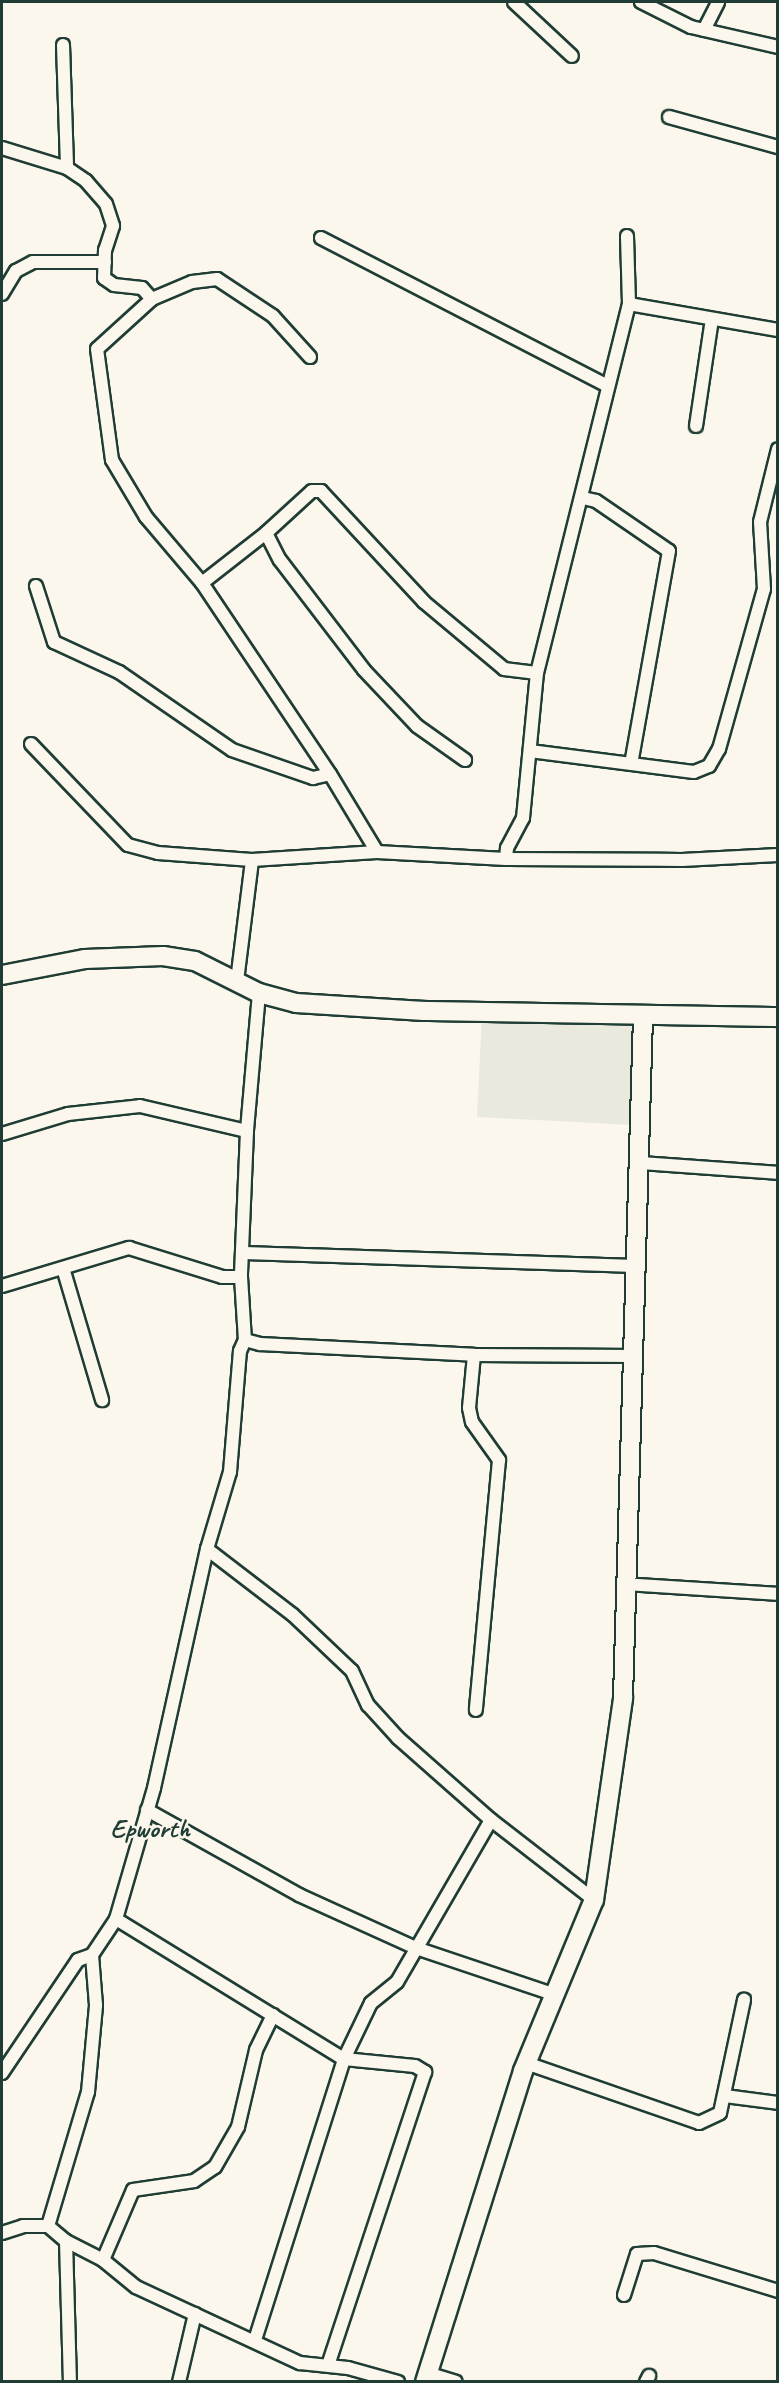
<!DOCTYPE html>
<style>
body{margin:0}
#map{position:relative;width:779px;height:2383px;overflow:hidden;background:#fbf7ec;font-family:Caveat,sans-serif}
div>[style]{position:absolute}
.built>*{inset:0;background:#eae9de}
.roads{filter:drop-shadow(2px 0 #1f3d34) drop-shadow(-2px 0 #1f3d34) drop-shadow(0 2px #1f3d34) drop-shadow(0 -2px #1f3d34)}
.street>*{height:12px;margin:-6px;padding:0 6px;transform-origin:6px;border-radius:6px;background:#fbf7ec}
.secondary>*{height:18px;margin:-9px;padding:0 9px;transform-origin:9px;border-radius:9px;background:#fbf7ec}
span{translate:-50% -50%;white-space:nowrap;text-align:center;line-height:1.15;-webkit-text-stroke:5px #fbf7ec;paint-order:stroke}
.district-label{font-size:27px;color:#1f3d34;font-weight:700}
.frame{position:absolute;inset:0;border:3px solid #1f3d34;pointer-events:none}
</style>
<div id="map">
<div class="built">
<div style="clip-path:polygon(482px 1013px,633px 1021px,631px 1125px,477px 1117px)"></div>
</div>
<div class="roads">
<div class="street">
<div style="left:514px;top:2px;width:79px;rotate:43deg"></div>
<div style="left:641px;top:2px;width:56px;rotate:26.6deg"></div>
<div style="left:691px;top:27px;width:89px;rotate:12.9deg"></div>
<div style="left:704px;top:30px;width:31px;rotate:-63deg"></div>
<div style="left:63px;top:45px;width:123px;rotate:88.1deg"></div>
<div style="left:669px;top:117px;width:113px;rotate:15.4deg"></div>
<div style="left:2px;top:148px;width:68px;rotate:17.1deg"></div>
<div style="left:67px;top:168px;width:23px;rotate:34deg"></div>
<div style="left:86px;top:181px;width:30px;rotate:49deg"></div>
<div style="left:106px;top:204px;width:23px;rotate:72deg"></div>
<div style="left:113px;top:226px;width:25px;rotate:108deg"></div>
<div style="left:105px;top:250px;width:28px;rotate:92deg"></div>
<div style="left:104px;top:278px;width:12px;rotate:35deg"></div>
<div style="left:114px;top:285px;width:28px;rotate:6deg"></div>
<div style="left:142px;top:288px;width:15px;rotate:48deg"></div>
<div style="left:321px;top:238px;width:323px;rotate:27.3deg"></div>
<div style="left:2px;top:294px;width:27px;rotate:-59deg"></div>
<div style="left:16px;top:271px;width:19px;rotate:-28deg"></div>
<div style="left:33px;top:262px;width:72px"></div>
<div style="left:629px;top:304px;width:151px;rotate:9.9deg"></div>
<div style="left:310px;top:357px;width:55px;rotate:-132.1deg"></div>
<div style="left:273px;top:316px;width:67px;rotate:-146.5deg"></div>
<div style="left:217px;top:279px;width:25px;rotate:173deg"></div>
<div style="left:192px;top:282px;width:43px;rotate:157deg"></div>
<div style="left:152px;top:299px;width:74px;rotate:137.7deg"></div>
<div style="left:97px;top:349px;width:112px;rotate:82.3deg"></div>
<div style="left:112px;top:460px;width:66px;rotate:59.2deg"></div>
<div style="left:146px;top:517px;width:87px;rotate:49.7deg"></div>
<div style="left:202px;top:583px;width:230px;rotate:56.2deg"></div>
<div style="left:330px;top:774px;width:91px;rotate:58.9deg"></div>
<div style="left:696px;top:426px;width:108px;rotate:-81.5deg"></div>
<div style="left:583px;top:498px;width:13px;rotate:13deg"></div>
<div style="left:596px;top:501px;width:88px;rotate:34.4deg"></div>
<div style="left:669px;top:551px;width:216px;rotate:100.1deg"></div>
<div style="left:266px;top:533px;width:30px;rotate:63deg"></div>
<div style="left:280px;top:560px;width:138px;rotate:52.6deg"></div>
<div style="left:364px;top:670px;width:77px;rotate:46.6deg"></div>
<div style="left:417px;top:726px;width:59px;rotate:35.3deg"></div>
<div style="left:202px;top:583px;width:81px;rotate:-38deg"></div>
<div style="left:266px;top:533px;width:62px;rotate:-42.4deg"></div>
<div style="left:312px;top:491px;width:9px"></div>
<div style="left:321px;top:491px;width:151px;rotate:47.1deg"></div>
<div style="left:424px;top:602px;width:104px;rotate:39.9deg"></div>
<div style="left:504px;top:669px;width:33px;rotate:7deg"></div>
<div style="left:36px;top:586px;width:59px;rotate:72.2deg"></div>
<div style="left:54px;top:642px;width:72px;rotate:24.8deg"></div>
<div style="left:119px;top:672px;width:137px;rotate:34.6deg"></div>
<div style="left:232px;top:750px;width:86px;rotate:19.1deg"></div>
<div style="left:313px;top:778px;width:17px;rotate:-13deg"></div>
<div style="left:31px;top:744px;width:140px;rotate:46.2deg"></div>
<div style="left:128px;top:845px;width:31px;rotate:15deg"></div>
<div style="left:158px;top:853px;width:94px;rotate:4.3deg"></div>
<div style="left:252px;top:860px;width:125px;rotate:-3.7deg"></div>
<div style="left:377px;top:852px;width:129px;rotate:3.1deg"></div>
<div style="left:506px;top:859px;width:176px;rotate:0.3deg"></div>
<div style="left:682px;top:860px;width:96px;rotate:-3deg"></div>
<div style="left:530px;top:751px;width:165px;rotate:7.3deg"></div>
<div style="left:694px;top:772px;width:16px;rotate:-22deg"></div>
<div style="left:709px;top:766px;width:20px;rotate:-60deg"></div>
<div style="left:719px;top:749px;width:166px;rotate:-74.3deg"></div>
<div style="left:764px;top:589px;width:67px;rotate:-93.4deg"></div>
<div style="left:760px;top:522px;width:75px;rotate:-76.1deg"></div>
<div style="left:506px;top:859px;width:11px;rotate:-85deg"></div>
<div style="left:507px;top:848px;width:34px;rotate:-62deg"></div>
<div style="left:523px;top:818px;width:146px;rotate:-84.5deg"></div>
<div style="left:537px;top:673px;width:380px;rotate:-76deg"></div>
<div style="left:629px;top:304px;width:68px;rotate:-91.7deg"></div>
<div style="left:237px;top:981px;width:122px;rotate:-82.9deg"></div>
<div style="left:259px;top:993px;width:139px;rotate:95deg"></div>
<div style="left:247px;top:1131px;width:146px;rotate:92.4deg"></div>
<div style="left:241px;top:1277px;width:63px;rotate:86.4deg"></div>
<div style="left:245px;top:1340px;width:16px;rotate:15deg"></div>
<div style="left:260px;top:1344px;width:214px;rotate:2.9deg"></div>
<div style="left:474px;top:1355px;width:160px;rotate:0.4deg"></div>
<div style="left:2px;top:1134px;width:69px;rotate:-16.9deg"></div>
<div style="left:68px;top:1114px;width:72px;rotate:-6.3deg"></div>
<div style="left:140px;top:1106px;width:110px;rotate:13.2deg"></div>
<div style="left:640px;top:1163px;width:138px;rotate:4.1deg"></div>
<div style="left:243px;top:1253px;width:394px;rotate:1.9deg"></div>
<div style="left:63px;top:1268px;width:138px;rotate:73.5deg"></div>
<div style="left:2px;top:1286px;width:133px;rotate:-16.7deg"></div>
<div style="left:129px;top:1248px;width:97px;rotate:17.3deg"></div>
<div style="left:222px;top:1277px;width:19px"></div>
<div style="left:474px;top:1355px;width:53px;rotate:95.4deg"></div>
<div style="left:469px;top:1408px;width:14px;rotate:78deg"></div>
<div style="left:472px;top:1422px;width:47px;rotate:54.6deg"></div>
<div style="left:499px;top:1460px;width:251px;rotate:95.3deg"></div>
<div style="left:207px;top:1549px;width:108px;rotate:37.5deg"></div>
<div style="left:293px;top:1615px;width:81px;rotate:43.5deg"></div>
<div style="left:352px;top:1671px;width:38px;rotate:65deg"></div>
<div style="left:368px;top:1705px;width:45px;rotate:47.7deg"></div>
<div style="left:398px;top:1738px;width:124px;rotate:41.4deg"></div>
<div style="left:491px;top:1820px;width:130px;rotate:37.8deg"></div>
<div style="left:624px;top:1584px;width:154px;rotate:3.7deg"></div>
<div style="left:147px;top:1810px;width:174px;rotate:29.2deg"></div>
<div style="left:299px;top:1895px;width:128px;rotate:24.4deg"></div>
<div style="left:416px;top:1948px;width:145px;rotate:18.6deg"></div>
<div style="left:116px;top:1919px;width:268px;rotate:31.6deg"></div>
<div style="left:344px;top:2059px;width:71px;rotate:5.6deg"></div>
<div style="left:415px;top:2066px;width:12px;rotate:31deg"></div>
<div style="left:425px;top:2072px;width:309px;rotate:108.3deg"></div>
<div style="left:526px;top:2063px;width:183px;rotate:19.1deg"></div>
<div style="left:699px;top:2123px;width:23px;rotate:-25deg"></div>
<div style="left:720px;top:2113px;width:116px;rotate:-78deg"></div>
<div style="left:2px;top:2073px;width:136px;rotate:-56.1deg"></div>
<div style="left:78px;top:1960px;width:15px;rotate:-20deg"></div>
<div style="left:725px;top:2096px;width:53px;rotate:7.5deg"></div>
<div style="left:48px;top:2226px;width:23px;rotate:40deg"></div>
<div style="left:66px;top:2241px;width:141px;rotate:88.4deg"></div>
<div style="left:2px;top:2233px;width:22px;rotate:-18deg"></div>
<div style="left:23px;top:2226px;width:25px"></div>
<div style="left:48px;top:2226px;width:140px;rotate:-73.4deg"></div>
<div style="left:88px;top:2092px;width:87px;rotate:-84.7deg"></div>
<div style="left:96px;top:2005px;width:50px;rotate:-94.6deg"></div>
<div style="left:92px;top:1955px;width:43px;rotate:-56.3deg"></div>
<div style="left:116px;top:1919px;width:136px;rotate:-73.8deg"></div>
<div style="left:154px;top:1788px;width:245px;rotate:-77.5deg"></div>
<div style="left:207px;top:1549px;width:80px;rotate:-73.4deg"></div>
<div style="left:230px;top:1472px;width:121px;rotate:-85.3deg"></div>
<div style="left:240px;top:1351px;width:12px;rotate:-66deg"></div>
<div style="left:66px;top:2241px;width:42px;rotate:27.2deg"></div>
<div style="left:103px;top:2260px;width:43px;rotate:39.3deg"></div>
<div style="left:136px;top:2287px;width:181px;rotate:24.9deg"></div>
<div style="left:300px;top:2363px;width:48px;rotate:5.9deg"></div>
<div style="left:348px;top:2368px;width:52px;rotate:15.6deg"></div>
<div style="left:103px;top:2260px;width:76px;rotate:-66.8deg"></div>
<div style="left:133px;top:2190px;width:62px;rotate:-8.4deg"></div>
<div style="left:194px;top:2181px;width:25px;rotate:-34deg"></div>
<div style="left:215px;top:2167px;width:46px;rotate:-60.1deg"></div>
<div style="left:238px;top:2127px;width:79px;rotate:-76.8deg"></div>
<div style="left:256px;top:2050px;width:39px;rotate:-64deg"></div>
<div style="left:624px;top:2295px;width:43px;rotate:-72.4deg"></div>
<div style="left:637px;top:2254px;width:17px;rotate:-3deg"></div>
<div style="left:654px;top:2253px;width:130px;rotate:17deg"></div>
<div style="left:255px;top:2340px;width:295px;rotate:-72.4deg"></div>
<div style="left:344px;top:2059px;width:62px;rotate:-64.3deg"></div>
<div style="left:371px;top:2003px;width:33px;rotate:-39deg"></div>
<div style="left:397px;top:1982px;width:187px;rotate:-59.9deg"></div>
<div style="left:427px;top:2373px;width:30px;rotate:17deg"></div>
<div style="left:179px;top:2382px;width:70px;rotate:-76.8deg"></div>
<div style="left:646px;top:2382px;width:7px;rotate:-63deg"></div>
</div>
<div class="secondary">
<div style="left:2px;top:975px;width:85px;rotate:-10.9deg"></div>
<div style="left:85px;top:959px;width:78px;rotate:-2.2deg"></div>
<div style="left:163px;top:956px;width:32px;rotate:9deg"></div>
<div style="left:195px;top:961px;width:72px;rotate:26.6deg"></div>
<div style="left:259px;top:993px;width:38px;rotate:15deg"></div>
<div style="left:296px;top:1003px;width:128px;rotate:3.6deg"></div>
<div style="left:424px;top:1011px;width:354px;rotate:1deg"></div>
<div style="left:425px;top:2382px;width:326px;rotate:-72.5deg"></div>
<div style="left:523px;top:2071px;width:185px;rotate:-67.5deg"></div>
<div style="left:594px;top:1900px;width:204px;rotate:-81.8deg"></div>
<div style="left:623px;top:1698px;width:682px;rotate:-88.32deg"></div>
</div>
</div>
<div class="district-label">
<span style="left:150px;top:1829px">Epworth</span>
</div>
<div class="frame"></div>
</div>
